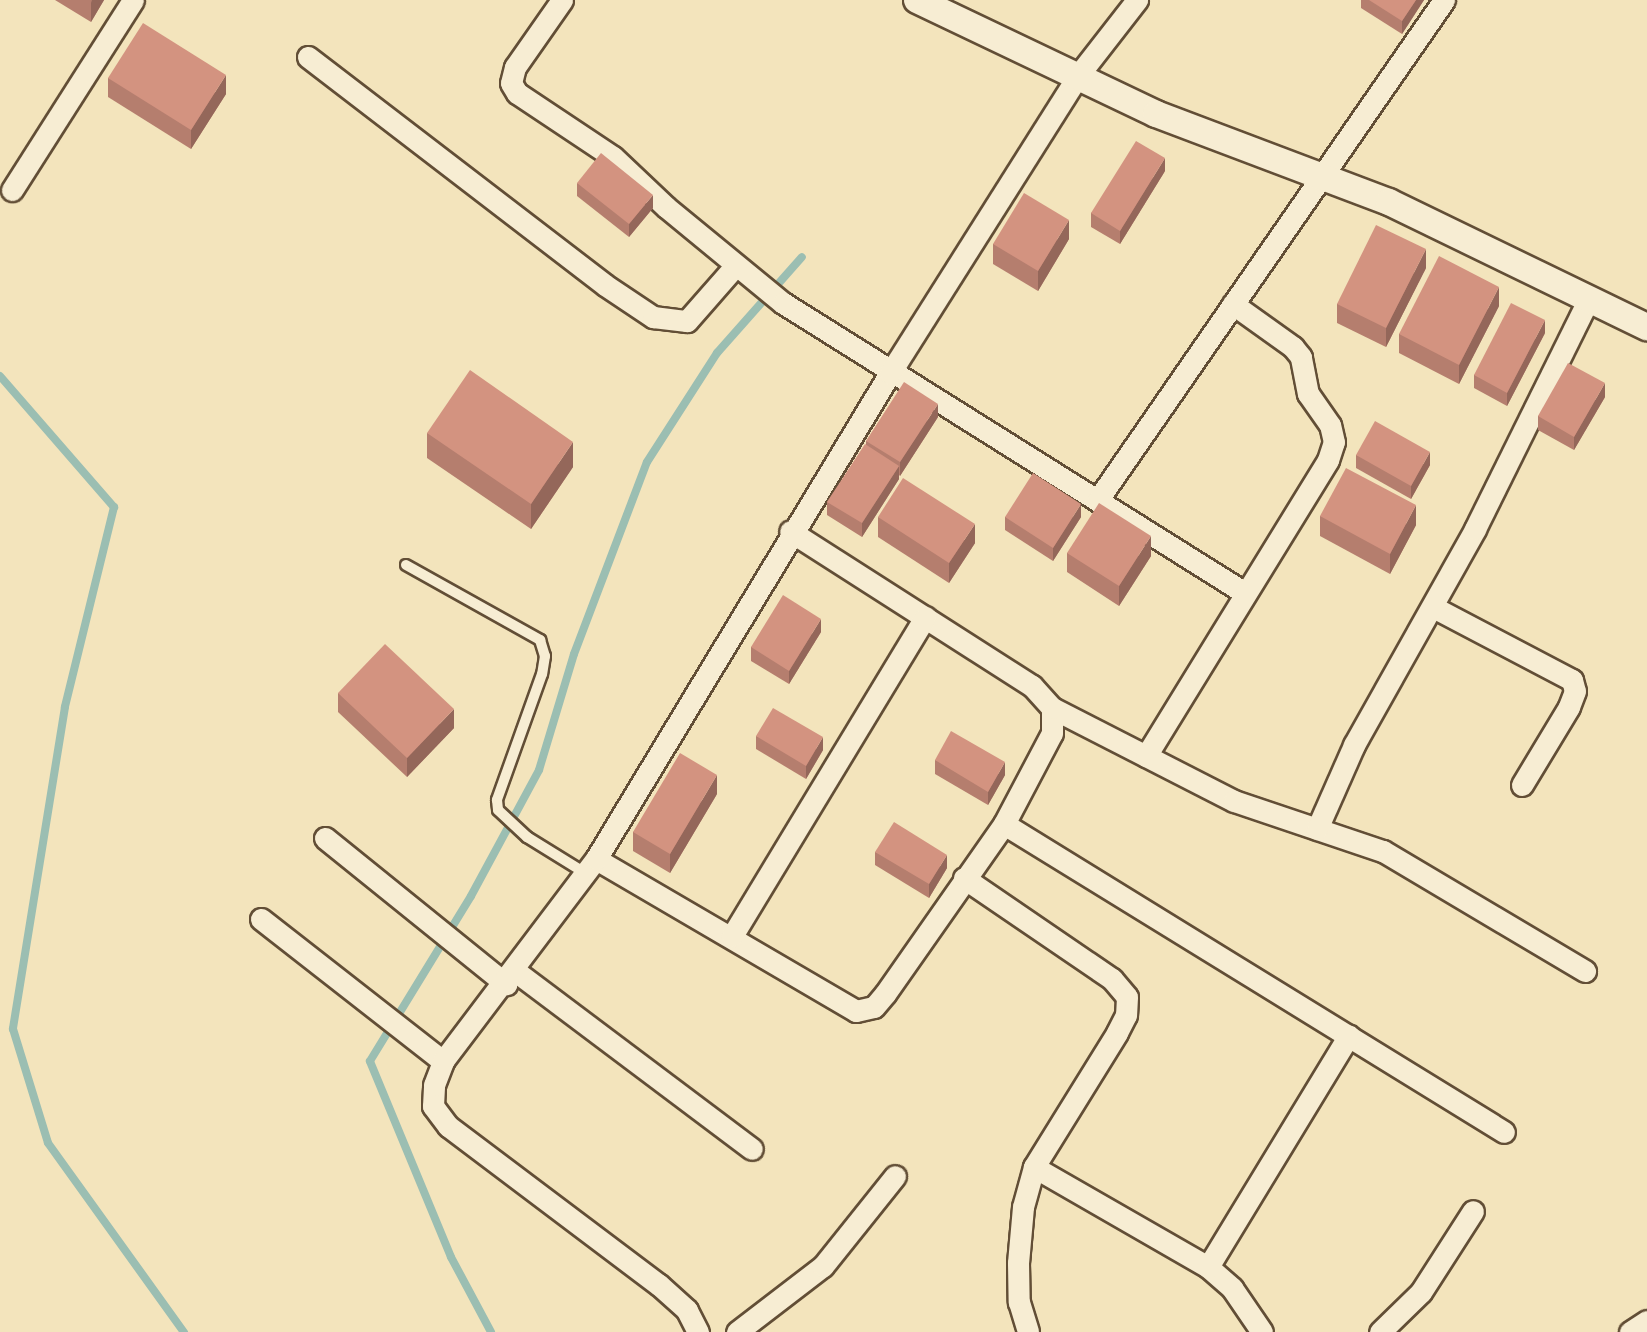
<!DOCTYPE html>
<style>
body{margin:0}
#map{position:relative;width:1647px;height:1332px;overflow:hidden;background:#f3e4bc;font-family:Cardo,serif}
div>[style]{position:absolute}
.stream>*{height:8px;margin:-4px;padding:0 4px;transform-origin:4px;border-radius:4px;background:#9bbeb2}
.roads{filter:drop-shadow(2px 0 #624e36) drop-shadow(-2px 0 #624e36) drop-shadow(0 2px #624e36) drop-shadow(0 -2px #624e36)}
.service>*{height:10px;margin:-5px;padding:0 5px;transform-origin:5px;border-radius:5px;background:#f7edd3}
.minor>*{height:21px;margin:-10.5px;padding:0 10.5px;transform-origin:10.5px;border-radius:10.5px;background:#f7edd3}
.tertiary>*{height:26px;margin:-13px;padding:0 13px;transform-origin:13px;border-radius:13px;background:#f7edd3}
.wall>*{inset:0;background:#b57e6e}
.shaded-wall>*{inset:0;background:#94675a}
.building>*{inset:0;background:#d39380}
span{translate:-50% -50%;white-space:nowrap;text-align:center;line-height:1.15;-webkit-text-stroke:6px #f7edd3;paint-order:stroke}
</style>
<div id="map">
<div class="stream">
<div style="left:0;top:376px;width:174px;rotate:49deg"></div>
<div style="left:114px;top:507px;width:206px;rotate:103.8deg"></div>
<div style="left:65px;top:707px;width:326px;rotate:99.2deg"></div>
<div style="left:13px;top:1029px;width:119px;rotate:72.9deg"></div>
<div style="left:48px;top:1143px;width:233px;rotate:54.3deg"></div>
<div style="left:491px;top:1332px;width:85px;rotate:-118.1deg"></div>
<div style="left:451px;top:1257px;width:212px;rotate:-112.5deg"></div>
<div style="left:370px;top:1061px;width:193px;rotate:-58.5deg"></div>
<div style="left:471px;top:896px;width:143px;rotate:-61.6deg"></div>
<div style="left:539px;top:770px;width:121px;rotate:-73.2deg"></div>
<div style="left:574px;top:654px;width:205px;rotate:-69.2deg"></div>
<div style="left:647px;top:462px;width:130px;rotate:-57.3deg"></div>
<div style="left:717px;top:353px;width:128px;rotate:-48.5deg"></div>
</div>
<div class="roads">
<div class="service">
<div style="left:406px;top:565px;width:154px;rotate:29.2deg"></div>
<div style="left:540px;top:640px;width:17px;rotate:73deg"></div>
<div style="left:545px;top:656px;width:18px;rotate:99deg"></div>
<div style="left:542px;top:674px;width:134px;rotate:109.7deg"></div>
<div style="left:497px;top:800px;width:10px;rotate:84deg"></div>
<div style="left:498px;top:810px;width:40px;rotate:43deg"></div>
<div style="left:527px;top:837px;width:68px;rotate:31.8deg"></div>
</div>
<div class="minor">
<div style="left:562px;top:0;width:82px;rotate:125deg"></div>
<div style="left:515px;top:67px;width:16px;rotate:104deg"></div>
<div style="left:511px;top:83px;width:12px;rotate:59deg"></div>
<div style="left:517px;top:93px;width:115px;rotate:33.7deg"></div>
<div style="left:613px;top:157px;width:73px;rotate:43.3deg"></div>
<div style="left:666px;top:207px;width:151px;rotate:39.4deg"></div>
<div style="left:783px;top:303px;width:545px;rotate:32.12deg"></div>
<div style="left:308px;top:57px;width:374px;rotate:37.5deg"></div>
<div style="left:605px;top:285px;width:58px;rotate:33.7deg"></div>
<div style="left:653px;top:317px;width:34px;rotate:7deg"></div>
<div style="left:687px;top:321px;width:74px;rotate:-48.8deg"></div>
<div style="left:12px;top:190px;width:225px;rotate:-57.5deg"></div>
<div style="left:1099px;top:498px;width:606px;rotate:-55.29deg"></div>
<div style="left:1433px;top:607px;width:157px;rotate:27.7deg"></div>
<div style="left:1572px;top:680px;width:11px;rotate:75deg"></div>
<div style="left:1575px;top:691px;width:17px;rotate:111deg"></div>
<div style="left:1569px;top:707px;width:91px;rotate:121.1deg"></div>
<div style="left:1052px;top:708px;width:204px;rotate:27.1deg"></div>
<div style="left:1234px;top:801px;width:157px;rotate:18.6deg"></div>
<div style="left:1383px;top:851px;width:235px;rotate:30.7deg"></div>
<div style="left:1146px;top:756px;width:347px;rotate:-58.4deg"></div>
<div style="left:1328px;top:460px;width:19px;rotate:-72deg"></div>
<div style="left:1334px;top:442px;width:17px;rotate:-103deg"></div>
<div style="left:1330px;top:425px;width:38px;rotate:-125deg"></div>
<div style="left:1308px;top:394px;width:38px;rotate:-101deg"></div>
<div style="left:1301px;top:357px;width:13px;rotate:-129deg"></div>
<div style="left:1293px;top:347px;width:74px;rotate:-144.4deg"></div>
<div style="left:1004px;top:824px;width:587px;rotate:31.63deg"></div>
<div style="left:1317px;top:829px;width:92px;rotate:-66.2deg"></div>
<div style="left:1354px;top:745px;width:248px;rotate:-60.7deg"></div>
<div style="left:1475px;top:529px;width:258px;rotate:-63.7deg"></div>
<div style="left:325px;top:838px;width:233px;rotate:38.9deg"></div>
<div style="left:596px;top:859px;width:301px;rotate:30.3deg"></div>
<div style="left:856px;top:1011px;width:18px;rotate:-13deg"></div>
<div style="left:874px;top:1007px;width:17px;rotate:-50deg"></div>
<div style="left:885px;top:994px;width:208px;rotate:-55deg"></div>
<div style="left:1004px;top:824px;width:103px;rotate:-62.2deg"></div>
<div style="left:1052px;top:733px;width:25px;rotate:-90deg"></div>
<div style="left:1052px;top:708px;width:30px;rotate:-132deg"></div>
<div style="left:1032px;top:686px;width:287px;rotate:-147.4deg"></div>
<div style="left:964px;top:878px;width:179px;rotate:34.3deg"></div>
<div style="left:1112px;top:979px;width:23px;rotate:50deg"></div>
<div style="left:1127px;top:997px;width:18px;rotate:93deg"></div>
<div style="left:1126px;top:1015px;width:20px;rotate:117deg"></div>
<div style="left:1117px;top:1033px;width:158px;rotate:121.8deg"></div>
<div style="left:1034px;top:1167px;width:41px;rotate:105.4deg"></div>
<div style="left:1023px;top:1207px;width:56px;rotate:95.1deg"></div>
<div style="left:1018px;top:1263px;width:39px;rotate:89deg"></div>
<div style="left:1019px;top:1302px;width:31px;rotate:73deg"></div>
<div style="left:261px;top:919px;width:231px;rotate:38deg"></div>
<div style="left:732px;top:936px;width:373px;rotate:-58.8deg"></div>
<div style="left:515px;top:971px;width:296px;rotate:36.9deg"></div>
<div style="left:1034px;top:1167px;width:201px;rotate:29.9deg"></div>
<div style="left:1208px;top:1267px;width:32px;rotate:41deg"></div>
<div style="left:1232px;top:1288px;width:53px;rotate:55.7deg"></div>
<div style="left:1208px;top:1267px;width:271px;rotate:-58.7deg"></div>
<div style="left:698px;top:1332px;width:25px;rotate:-117deg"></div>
<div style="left:687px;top:1310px;width:38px;rotate:-138deg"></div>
<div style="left:659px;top:1285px;width:264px;rotate:-143deg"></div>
<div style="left:448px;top:1126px;width:25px;rotate:-127deg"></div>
<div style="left:433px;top:1106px;width:21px;rotate:-87deg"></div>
<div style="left:434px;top:1085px;width:26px;rotate:-69deg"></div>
<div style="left:443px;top:1061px;width:253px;rotate:-52.9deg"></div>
<div style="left:596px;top:859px;width:568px;rotate:-58.83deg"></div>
<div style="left:890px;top:373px;width:350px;rotate:-57.7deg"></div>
<div style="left:1077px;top:77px;width:98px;rotate:-52.1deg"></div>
<div style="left:737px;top:1332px;width:108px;rotate:-37.5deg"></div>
<div style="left:823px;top:1266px;width:115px;rotate:-51.3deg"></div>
<div style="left:1380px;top:1332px;width:57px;rotate:-44.3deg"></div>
<div style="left:1421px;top:1292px;width:96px;rotate:-57.3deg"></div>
<div style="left:1630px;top:1332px;width:20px;rotate:-33deg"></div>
</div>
<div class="tertiary">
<div style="left:917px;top:0;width:265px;rotate:25.5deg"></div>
<div style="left:1156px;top:114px;width:249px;rotate:20.7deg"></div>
<div style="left:1389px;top:202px;width:287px;rotate:25.9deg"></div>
</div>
</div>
<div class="wall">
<div style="clip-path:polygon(55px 0,104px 0,91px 22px)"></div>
<div style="clip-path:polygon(1361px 0,1424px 0,1402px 34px,1361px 8px)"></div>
<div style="clip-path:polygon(108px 78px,226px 94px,191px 149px,108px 97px)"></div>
<div style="clip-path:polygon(1165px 171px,1120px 244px,1091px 227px,1091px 213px)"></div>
<div style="clip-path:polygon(577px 183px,653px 208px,629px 237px,577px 196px)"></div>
<div style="clip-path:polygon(1069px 239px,1038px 291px,993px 264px,993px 244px)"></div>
<div style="clip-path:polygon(1426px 268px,1386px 347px,1337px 323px,1337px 304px)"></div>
<div style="clip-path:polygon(1499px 306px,1459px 384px,1399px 353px,1399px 334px)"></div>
<div style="clip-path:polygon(1545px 333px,1507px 406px,1474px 388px,1474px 375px)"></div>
<div style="clip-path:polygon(1605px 397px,1574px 450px,1538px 430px,1538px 416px)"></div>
<div style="clip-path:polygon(938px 417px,900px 476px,899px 475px,899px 479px,862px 537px,827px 515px,827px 502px,866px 445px,866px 441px)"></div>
<div style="clip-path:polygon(427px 433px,573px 467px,531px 529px,427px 458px)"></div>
<div style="clip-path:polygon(1356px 455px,1430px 465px,1411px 499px,1356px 468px)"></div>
<div style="clip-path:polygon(1320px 516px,1416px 525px,1390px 574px,1320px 536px)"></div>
<div style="clip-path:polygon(878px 517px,975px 543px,949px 583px,878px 537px)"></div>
<div style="clip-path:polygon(1005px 517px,1081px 517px,1053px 561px,1005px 530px)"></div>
<div style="clip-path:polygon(1067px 553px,1151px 556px,1119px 606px,1067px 572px)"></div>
<div style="clip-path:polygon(821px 632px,789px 684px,751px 661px,751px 647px)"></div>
<div style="clip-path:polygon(338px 693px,454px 728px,407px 777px,338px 712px)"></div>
<div style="clip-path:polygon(756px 736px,823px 750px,806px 779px,756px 749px)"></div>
<div style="clip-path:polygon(935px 760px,1005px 775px,988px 805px,935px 774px)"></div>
<div style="clip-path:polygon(717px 794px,670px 873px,633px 851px,633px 832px)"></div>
<div style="clip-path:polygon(875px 852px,947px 868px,929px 898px,875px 865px)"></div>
</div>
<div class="shaded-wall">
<div style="clip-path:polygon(92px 0,104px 0,91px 22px,91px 3px)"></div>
<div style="clip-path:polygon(1416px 0,1424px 0,1402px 34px,1402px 21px)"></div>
<div style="clip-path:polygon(226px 75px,226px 94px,191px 149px,191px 130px)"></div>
<div style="clip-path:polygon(1165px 158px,1165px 171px,1120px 244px,1120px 231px)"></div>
<div style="clip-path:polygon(653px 195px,653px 208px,629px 237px,629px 224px)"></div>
<div style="clip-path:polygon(1069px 220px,1069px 239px,1038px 291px,1038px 271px)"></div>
<div style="clip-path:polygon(1426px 249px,1426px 268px,1386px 347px,1386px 328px)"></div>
<div style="clip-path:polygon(1499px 287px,1499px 306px,1459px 384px,1459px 365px)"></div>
<div style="clip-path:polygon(1545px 320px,1545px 333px,1507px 406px,1507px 393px)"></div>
<div style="clip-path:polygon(1605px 383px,1605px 397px,1574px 450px,1574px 437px)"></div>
<div style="clip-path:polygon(938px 404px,938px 417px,900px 476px,900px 462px)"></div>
<div style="clip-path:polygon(573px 442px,573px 467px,531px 529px,531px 504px)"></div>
<div style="clip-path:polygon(1430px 452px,1430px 465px,1411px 499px,1411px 486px)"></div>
<div style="clip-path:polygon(899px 466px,899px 479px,862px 537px,862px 523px)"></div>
<div style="clip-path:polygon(1081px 504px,1081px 517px,1053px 561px,1053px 548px)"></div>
<div style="clip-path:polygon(1416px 505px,1416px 525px,1390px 574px,1390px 554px)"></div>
<div style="clip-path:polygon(975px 524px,975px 543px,949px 583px,949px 563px)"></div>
<div style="clip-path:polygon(1151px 536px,1151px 556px,1119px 606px,1119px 586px)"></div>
<div style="clip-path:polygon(821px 619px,821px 632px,789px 684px,789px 671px)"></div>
<div style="clip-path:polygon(454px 709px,454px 728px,407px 777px,407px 758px)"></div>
<div style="clip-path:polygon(823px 737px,823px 750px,806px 779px,806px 766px)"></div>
<div style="clip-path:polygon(1005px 762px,1005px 775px,988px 805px,988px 792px)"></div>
<div style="clip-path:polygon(717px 775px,717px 794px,670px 873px,670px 854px)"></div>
<div style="clip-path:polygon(947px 855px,947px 868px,929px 898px,929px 884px)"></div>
</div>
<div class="building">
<div style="clip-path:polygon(1369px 0,1416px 0,1402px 21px)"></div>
<div style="clip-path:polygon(143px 23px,226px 75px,191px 130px,108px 78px)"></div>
<div style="clip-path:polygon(1136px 141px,1165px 158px,1120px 231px,1091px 213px)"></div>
<div style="clip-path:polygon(601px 153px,653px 195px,629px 224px,577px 183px)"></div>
<div style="clip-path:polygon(1024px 193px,1069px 220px,1038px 271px,993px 244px)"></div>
<div style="clip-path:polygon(1376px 225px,1426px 249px,1386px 328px,1337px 304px)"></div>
<div style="clip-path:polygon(1439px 256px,1499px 287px,1459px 365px,1399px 334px)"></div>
<div style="clip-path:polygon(1511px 303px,1545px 320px,1507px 393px,1474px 375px)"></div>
<div style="clip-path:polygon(1568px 363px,1605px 383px,1574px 437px,1538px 416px)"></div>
<div style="clip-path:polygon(470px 370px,573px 442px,531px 504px,427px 433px)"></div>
<div style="clip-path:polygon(904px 382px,938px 404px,900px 462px,866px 441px)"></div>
<div style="clip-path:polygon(1375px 421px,1430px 452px,1411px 486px,1356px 455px)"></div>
<div style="clip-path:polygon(865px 444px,899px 466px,862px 523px,827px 502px)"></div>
<div style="clip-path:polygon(1346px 468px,1416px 505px,1390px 554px,1320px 516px)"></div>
<div style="clip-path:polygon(1033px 473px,1081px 504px,1053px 548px,1005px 517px)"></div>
<div style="clip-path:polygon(903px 478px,975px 524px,949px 563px,878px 517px)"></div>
<div style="clip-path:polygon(1099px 503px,1151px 536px,1119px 586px,1067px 553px)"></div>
<div style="clip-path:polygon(783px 595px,821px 619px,789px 671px,751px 647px)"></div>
<div style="clip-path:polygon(385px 644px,454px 709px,407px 758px,338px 693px)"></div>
<div style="clip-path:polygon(773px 708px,823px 737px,806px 766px,756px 736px)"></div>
<div style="clip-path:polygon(951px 731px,1005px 762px,988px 792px,935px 760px)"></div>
<div style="clip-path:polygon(680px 753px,717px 775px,670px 854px,633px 832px)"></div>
<div style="clip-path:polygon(894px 822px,947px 855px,929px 884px,875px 852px)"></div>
</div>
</div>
